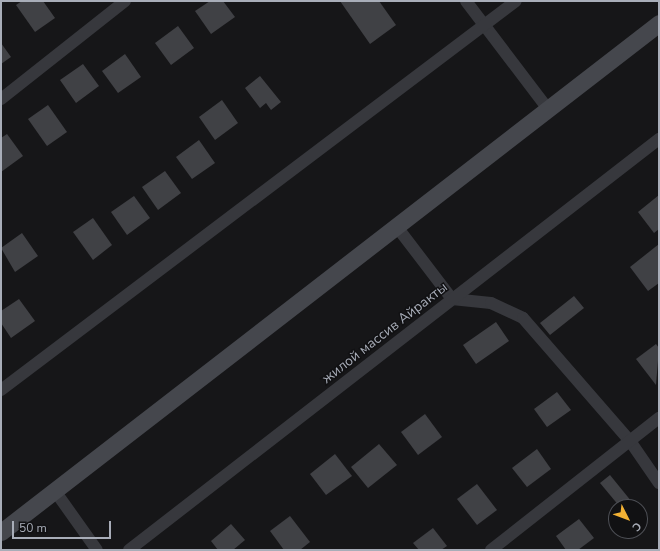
<!DOCTYPE html>
<meta charset="utf-8">
<style>
body{margin:0}
#map{position:relative;width:660px;height:551px;overflow:hidden;background:#161618;font-family:"Nunito Sans",sans-serif}
div>[style]{position:absolute}
.building>*{inset:0;background:#404145}
.minor>*{height:12px;margin:-6px;padding:0 6px;transform-origin:6px;border-radius:6px;background:#37383d}
.secondary>*{height:17px;margin:-8.5px;padding:0 8.5px;transform-origin:8.5px;border-radius:8.5px;background:#45474d}
span{translate:-50% -50%;white-space:nowrap;text-align:center;line-height:1.15;-webkit-text-stroke:3px #111113;paint-order:stroke}
.street-label{font-size:14px;color:#a8adb8}
.frame{position:absolute;inset:0;border:2px solid #a8adb8;pointer-events:none}
.north{position:absolute;left:608px;top:499px;width:40px;height:40px;box-sizing:border-box;background:#111113;border:1px solid #4d4f55;border-radius:50%;rotate:132deg;font-size:11px;font-weight:700;line-height:16px;text-align:center;color:#a8adb8}
.north::after{content:'';display:block;margin:auto;width:14px;height:18px;background:#f2b134;clip-path:polygon(50% 0,100% 100%,50% 72%,0 100%)}
.scale{position:absolute;left:12px;top:521px;width:99px;height:18px;box-sizing:border-box;border:2px solid #a8adb8;border-top:0;padding-left:5px;font-size:12px;line-height:14px;white-space:nowrap;color:#a8adb8;-webkit-text-stroke:3px #111113;paint-order:stroke}
</style>
<div id="map">
<div class="building">
<div style="clip-path:polygon(22px 1px,43px 1px,55px 18px,35px 32px,16px 5px)"></div>
<div style="clip-path:polygon(210px 1px,223px 1px,235px 17px,211px 34px,195px 11px)"></div>
<div style="clip-path:polygon(340px 1px,379px 1px,396px 25px,370px 44px)"></div>
<div style="clip-path:polygon(178px 26px,194px 48px,171px 65px,155px 43px)"></div>
<div style="clip-path:polygon(1px 43px,11px 57px,1px 64px)"></div>
<div style="clip-path:polygon(125px 54px,141px 77px,118px 93px,102px 71px)"></div>
<div style="clip-path:polygon(83px 64px,99px 86px,76px 103px,60px 80px)"></div>
<div style="clip-path:polygon(260px 76px,281px 102px,271px 110px,266px 103px,260px 108px,245px 88px)"></div>
<div style="clip-path:polygon(222px 100px,238px 123px,215px 140px,199px 117px)"></div>
<div style="clip-path:polygon(48px 105px,67px 132px,47px 146px,28px 119px)"></div>
<div style="clip-path:polygon(7px 134px,23px 156px,1px 172px,1px 138px)"></div>
<div style="clip-path:polygon(199px 140px,215px 163px,192px 179px,176px 157px)"></div>
<div style="clip-path:polygon(165px 171px,181px 193px,158px 210px,142px 187px)"></div>
<div style="clip-path:polygon(659px 195px,659px 229px,654px 233px,638px 212px)"></div>
<div style="clip-path:polygon(134px 196px,150px 218px,127px 235px,111px 212px)"></div>
<div style="clip-path:polygon(93px 218px,112px 245px,93px 260px,73px 232px)"></div>
<div style="clip-path:polygon(22px 233px,38px 256px,15px 272px,1px 248px)"></div>
<div style="clip-path:polygon(659px 244px,659px 283px,648px 291px,630px 267px)"></div>
<div style="clip-path:polygon(574px 296px,584px 308px,550px 335px,540px 323px)"></div>
<div style="clip-path:polygon(19px 299px,35px 321px,11px 338px,1px 323px,1px 311px)"></div>
<div style="clip-path:polygon(496px 322px,509px 341px,476px 364px,463px 345px)"></div>
<div style="clip-path:polygon(656px 344px,659px 348px,656px 385px,636px 359px)"></div>
<div style="clip-path:polygon(557px 392px,571px 410px,547px 427px,534px 409px)"></div>
<div style="clip-path:polygon(425px 414px,442px 437px,418px 455px,401px 432px)"></div>
<div style="clip-path:polygon(379px 444px,397px 465px,368px 488px,351px 467px)"></div>
<div style="clip-path:polygon(537px 449px,551px 469px,527px 487px,512px 468px)"></div>
<div style="clip-path:polygon(335px 454px,352px 476px,326px 495px,310px 474px)"></div>
<div style="clip-path:polygon(610px 475px,636px 507px,620px 507px,600px 483px)"></div>
<div style="clip-path:polygon(477px 484px,497px 510px,477px 525px,457px 499px)"></div>
<div style="clip-path:polygon(290px 516px,310px 542px,300px 550px,284px 550px,270px 531px)"></div>
<div style="clip-path:polygon(579px 519px,594px 538px,578px 550px,566px 550px,556px 536px)"></div>
<div style="clip-path:polygon(231px 524px,245px 540px,233px 550px,218px 550px,211px 541px)"></div>
<div style="clip-path:polygon(433px 528px,447px 546px,441px 550px,419px 550px,413px 543px)"></div>
</div>
<div class="minor">
<div style="left:466px;top:1px;width:136px;rotate:52.8deg"></div>
<div style="left:1px;top:99px;width:158px;rotate:-38.3deg"></div>
<div style="left:397px;top:227px;width:91px;rotate:52.6deg"></div>
<div style="left:452px;top:299px;width:39px;rotate:6deg"></div>
<div style="left:491px;top:303px;width:35px;rotate:25deg"></div>
<div style="left:523px;top:318px;width:163px;rotate:49deg"></div>
<div style="left:630px;top:441px;width:51px;rotate:55.4deg"></div>
<div style="left:1px;top:390px;width:645px;rotate:-37.07deg"></div>
<div style="left:55px;top:491px;width:72px;rotate:54.6deg"></div>
<div style="left:129px;top:550px;width:671px;rotate:-37.79deg"></div>
<div style="left:491px;top:550px;width:214px;rotate:-38.2deg"></div>
</div>
<div class="secondary">
<div style="left:1px;top:532px;width:832px;rotate:-37.72deg"></div>
</div>
<div class="street-label">
<span style="left:385px;top:333px;rotate:-38deg">жилой массив Айракты</span>
</div>
<div class="frame"></div>
<div class="north">С</div>
<div class="scale">50 m</div>
</div>
